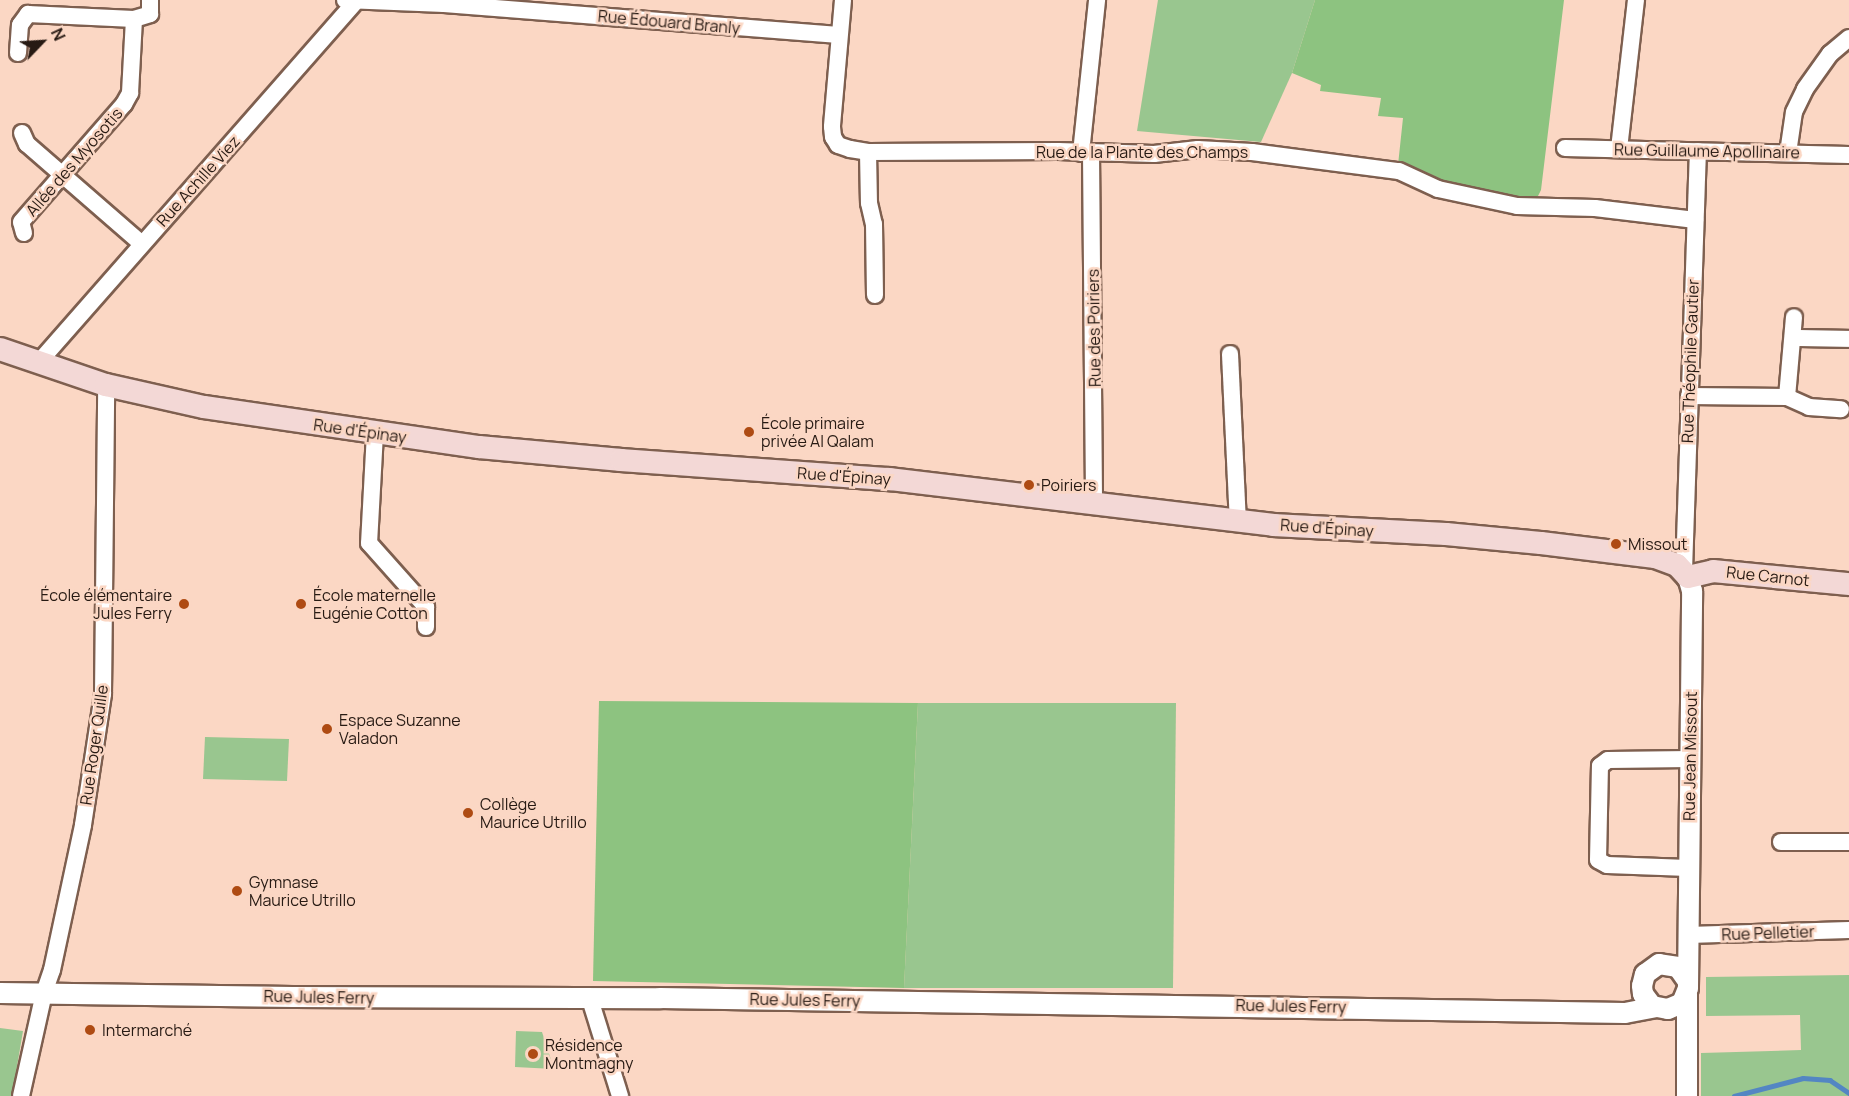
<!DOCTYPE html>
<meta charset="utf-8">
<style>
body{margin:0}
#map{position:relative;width:1849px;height:1096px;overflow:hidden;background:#fbd7c4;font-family:Manrope,sans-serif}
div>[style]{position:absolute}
.green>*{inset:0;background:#99c68f}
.forest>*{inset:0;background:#8dc380}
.stream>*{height:4.5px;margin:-2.25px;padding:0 2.25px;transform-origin:2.25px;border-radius:2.25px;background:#5386c3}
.roads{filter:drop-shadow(2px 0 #7e5f4f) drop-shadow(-2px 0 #7e5f4f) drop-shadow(0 2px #7e5f4f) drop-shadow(0 -2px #7e5f4f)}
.minor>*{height:16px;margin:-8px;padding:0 8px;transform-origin:8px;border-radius:8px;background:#fff}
.tertiary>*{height:20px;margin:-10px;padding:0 10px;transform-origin:10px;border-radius:10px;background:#fff}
.secondary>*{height:22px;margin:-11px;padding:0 11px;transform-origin:11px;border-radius:11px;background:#f3d8d6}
.dots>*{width:16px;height:16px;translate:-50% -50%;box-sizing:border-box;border:3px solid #fbd7c4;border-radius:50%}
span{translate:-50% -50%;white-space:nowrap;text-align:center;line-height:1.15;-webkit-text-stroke:5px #fbd7c4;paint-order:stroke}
.street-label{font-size:16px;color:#271a13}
.poi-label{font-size:16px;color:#271a13}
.left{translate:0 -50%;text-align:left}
.right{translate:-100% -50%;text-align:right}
.north{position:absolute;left:12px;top:12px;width:60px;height:60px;-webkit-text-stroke:4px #fbd7c4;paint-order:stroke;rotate:65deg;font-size:16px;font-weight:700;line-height:24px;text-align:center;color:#271a13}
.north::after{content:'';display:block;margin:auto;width:21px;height:27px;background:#271a13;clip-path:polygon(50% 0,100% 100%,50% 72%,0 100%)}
</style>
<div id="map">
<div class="green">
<div style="clip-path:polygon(1158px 0,1315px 0,1292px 73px,1261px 142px,1137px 131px)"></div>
<div style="clip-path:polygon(918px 703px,1176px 703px,1173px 988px,904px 988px)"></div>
<div style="clip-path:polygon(205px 737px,289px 739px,287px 781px,203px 779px)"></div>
<div style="clip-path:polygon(1849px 975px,1849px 1096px,1701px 1096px,1701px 1053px,1801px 1050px,1800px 1015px,1706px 1016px,1706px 977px)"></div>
<div style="clip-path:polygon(0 1028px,23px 1031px,12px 1096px,0 1096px)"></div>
<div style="clip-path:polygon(516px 1031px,542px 1032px,554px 1069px,515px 1067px)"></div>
</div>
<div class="forest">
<div style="clip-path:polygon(1315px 0,1564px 0,1541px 190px,1538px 196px,1527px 202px,1444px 184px,1398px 165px,1403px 118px,1378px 116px,1381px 98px,1320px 91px,1321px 85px,1292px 73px)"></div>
<div style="clip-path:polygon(599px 701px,918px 703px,904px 988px,593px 981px)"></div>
</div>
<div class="stream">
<div style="left:1734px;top:1096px;width:71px;rotate:-14.6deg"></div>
<div style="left:1803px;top:1078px;width:27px;rotate:4deg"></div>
<div style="left:1830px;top:1080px;width:23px;rotate:34deg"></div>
</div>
<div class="roads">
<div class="minor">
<div style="left:345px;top:0;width:99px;rotate:2.3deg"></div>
<div style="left:444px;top:4px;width:396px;rotate:4.5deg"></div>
<div style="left:843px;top:0;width:127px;rotate:95deg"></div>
<div style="left:832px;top:127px;width:10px;rotate:84deg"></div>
<div style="left:833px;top:137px;width:9px;rotate:58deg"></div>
<div style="left:838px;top:145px;width:13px;rotate:18deg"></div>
<div style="left:850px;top:149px;width:18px;rotate:9deg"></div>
<div style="left:868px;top:152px;width:190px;rotate:-0.3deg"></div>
<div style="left:1058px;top:151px;width:96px;rotate:1.8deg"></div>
<div style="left:1154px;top:154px;width:44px;rotate:-6.5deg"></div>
<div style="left:1198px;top:149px;width:54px;rotate:3.2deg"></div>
<div style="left:1252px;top:152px;width:148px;rotate:7.4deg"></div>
<div style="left:1399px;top:171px;width:43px;rotate:24.8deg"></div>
<div style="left:1438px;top:189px;width:81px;rotate:12.1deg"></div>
<div style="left:1517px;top:206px;width:78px;rotate:1.5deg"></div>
<div style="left:1595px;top:208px;width:101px;rotate:6.8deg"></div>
<div style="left:18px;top:53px;width:28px;rotate:-86deg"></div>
<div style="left:20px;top:25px;width:14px;rotate:-54deg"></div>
<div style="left:28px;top:14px;width:106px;rotate:2.7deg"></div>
<div style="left:134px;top:19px;width:17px;rotate:-17deg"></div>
<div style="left:150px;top:14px;width:14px;rotate:-90deg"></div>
<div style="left:22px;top:133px;width:12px;rotate:66deg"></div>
<div style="left:27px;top:144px;width:152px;rotate:41deg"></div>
<div style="left:1565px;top:148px;width:284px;rotate:1.4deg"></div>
<div style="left:1619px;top:149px;width:150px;rotate:-83.5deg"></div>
<div style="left:868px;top:152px;width:51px;rotate:88.9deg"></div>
<div style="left:869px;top:203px;width:22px;rotate:77deg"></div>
<div style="left:874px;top:224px;width:71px;rotate:89.2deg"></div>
<div style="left:1081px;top:153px;width:154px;rotate:-84deg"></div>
<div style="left:1091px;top:153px;width:350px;rotate:89.5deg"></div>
<div style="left:1788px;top:153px;width:41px;rotate:-81.7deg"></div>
<div style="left:1794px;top:112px;width:25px;rotate:-64deg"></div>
<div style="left:1805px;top:89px;width:43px;rotate:-54.5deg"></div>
<div style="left:1830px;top:54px;width:25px;rotate:-40deg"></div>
<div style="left:24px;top:233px;width:11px;rotate:-105deg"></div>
<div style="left:21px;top:222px;width:157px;rotate:-48.9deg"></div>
<div style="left:124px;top:104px;width:13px;rotate:-61deg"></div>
<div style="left:130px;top:93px;width:74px;rotate:-86.9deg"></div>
<div style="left:1793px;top:338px;width:56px;rotate:1deg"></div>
<div style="left:1230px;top:354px;width:167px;rotate:87.3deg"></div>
<div style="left:39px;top:362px;width:482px;rotate:-48.7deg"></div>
<div style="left:1689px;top:396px;width:98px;rotate:0.6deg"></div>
<div style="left:1787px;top:397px;width:24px;rotate:24deg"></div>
<div style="left:1809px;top:407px;width:32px;rotate:4deg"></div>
<div style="left:1787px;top:397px;width:80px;rotate:-85deg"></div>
<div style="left:375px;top:433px;width:110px;rotate:93.1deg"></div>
<div style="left:369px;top:543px;width:86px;rotate:48.3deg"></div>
<div style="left:426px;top:607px;width:20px;rotate:90deg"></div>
<div style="left:1684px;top:571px;width:420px;rotate:-88.1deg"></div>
<div style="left:1781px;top:842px;width:68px"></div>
<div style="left:1688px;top:868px;width:81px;rotate:-177.9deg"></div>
<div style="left:1607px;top:865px;width:10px;rotate:-151deg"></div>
<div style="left:1598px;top:860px;width:94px;rotate:-88.8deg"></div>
<div style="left:1600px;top:766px;width:10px;rotate:-37deg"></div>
<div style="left:1608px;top:760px;width:82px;rotate:-0.7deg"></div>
<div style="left:1688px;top:935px;width:161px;rotate:-1.8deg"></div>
<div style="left:590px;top:999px;width:102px;rotate:72.8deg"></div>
<div style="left:21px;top:1096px;width:106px;rotate:-77.4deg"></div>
<div style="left:44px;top:993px;width:24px;rotate:-71deg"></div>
<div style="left:52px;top:970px;width:148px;rotate:-77.9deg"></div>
<div style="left:83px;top:825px;width:133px;rotate:-81.3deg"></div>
<div style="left:103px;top:694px;width:309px;rotate:-89.4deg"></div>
</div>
<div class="tertiary">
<div style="left:1687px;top:980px;width:16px;rotate:-125deg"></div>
<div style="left:1678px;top:967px;width:19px;rotate:-171deg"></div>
<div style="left:1659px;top:964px;width:17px;rotate:144deg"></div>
<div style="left:1645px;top:974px;width:12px;rotate:104deg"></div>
<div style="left:1642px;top:986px;width:8px;rotate:83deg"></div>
<div style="left:1643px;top:994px;width:15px;rotate:53deg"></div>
<div style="left:1652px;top:1006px;width:16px;rotate:11deg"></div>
<div style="left:1668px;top:1009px;width:15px;rotate:-23deg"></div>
<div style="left:1682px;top:1003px;width:16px;rotate:-68deg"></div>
<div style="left:1688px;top:988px;width:397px;rotate:-89.4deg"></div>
<div style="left:1692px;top:591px;width:15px;rotate:-106deg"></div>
<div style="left:0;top:993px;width:293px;rotate:0.8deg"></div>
<div style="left:293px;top:997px;width:367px;rotate:0.2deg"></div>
<div style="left:660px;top:998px;width:965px;rotate:0.89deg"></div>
<div style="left:1625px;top:1013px;width:31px;rotate:-11deg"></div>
<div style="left:1687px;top:1096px;width:102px;rotate:-90deg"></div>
</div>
<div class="secondary">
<div style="left:0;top:349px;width:112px;rotate:18.8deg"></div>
<div style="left:106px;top:385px;width:100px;rotate:12.7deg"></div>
<div style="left:204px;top:407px;width:278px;rotate:8.3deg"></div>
<div style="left:479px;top:447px;width:143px;rotate:5.2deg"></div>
<div style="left:621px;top:460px;width:269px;rotate:4.1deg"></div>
<div style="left:889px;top:479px;width:387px;rotate:6.8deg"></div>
<div style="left:1273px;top:525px;width:173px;rotate:3deg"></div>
<div style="left:1446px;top:534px;width:95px;rotate:5.4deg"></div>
<div style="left:1541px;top:543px;width:115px;rotate:7deg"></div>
<div style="left:1655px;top:557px;width:23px;rotate:20deg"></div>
<div style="left:1677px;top:565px;width:16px;rotate:47deg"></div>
<div style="left:1688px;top:577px;width:26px;rotate:-13deg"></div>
<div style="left:1713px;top:571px;width:137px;rotate:5.5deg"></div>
</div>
</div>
<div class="dots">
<div style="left:749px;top:432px;background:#ae4b13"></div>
<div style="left:1029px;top:485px;background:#ae4b13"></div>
<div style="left:1616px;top:544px;background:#ae4b13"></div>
<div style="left:184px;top:604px;background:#ae4b13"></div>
<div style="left:301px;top:604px;background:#ae4b13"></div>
<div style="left:327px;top:729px;background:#ae4b13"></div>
<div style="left:468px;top:813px;background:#ae4b13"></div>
<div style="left:237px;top:891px;background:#ae4b13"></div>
<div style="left:90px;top:1030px;background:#ae4b13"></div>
<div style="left:533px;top:1054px;background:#ae4b13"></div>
</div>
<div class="street-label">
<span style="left:669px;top:22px;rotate:5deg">Rue Édouard Branly</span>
<span style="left:1707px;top:151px;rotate:1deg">Rue Guillaume Apollinaire</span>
<span style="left:1142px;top:152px">Rue de la Plante des Champs</span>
<span style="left:74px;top:162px;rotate:-49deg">Allée des Myosotis</span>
<span style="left:198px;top:181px;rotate:-48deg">Rue Achille Viez</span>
<span style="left:1094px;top:328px;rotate:-91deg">Rue des Poiriers</span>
<span style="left:1690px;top:361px;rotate:-88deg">Rue Théophile Gautier</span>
<span style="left:360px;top:431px;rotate:8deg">Rue d'Épinay</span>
<span style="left:844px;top:476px;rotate:4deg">Rue d'Épinay</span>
<span style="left:1327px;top:528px;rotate:4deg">Rue d'Épinay</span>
<span style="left:1768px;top:576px;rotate:6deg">Rue Carnot</span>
<span style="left:94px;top:745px;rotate:-82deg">Rue Roger Quille</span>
<span style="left:1690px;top:756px;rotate:-89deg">Rue Jean Missout</span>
<span style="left:1768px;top:933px;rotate:-2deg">Rue Pelletier</span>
<span style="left:319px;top:997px;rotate:1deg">Rue Jules Ferry</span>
<span style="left:805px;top:1000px;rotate:1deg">Rue Jules Ferry</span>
<span style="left:1291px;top:1006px;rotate:1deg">Rue Jules Ferry</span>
</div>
<div class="poi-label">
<span class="left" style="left:761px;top:432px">École primaire<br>privée Al Qalam</span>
<span class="left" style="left:1041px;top:485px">Poiriers</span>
<span class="left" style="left:1628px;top:544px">Missout</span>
<span class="right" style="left:172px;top:604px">École élémentaire<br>Jules Ferry</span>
<span class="left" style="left:313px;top:604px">École maternelle<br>Eugénie Cotton</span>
<span class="left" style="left:339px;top:729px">Espace Suzanne<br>Valadon</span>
<span class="left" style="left:480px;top:813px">Collège<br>Maurice Utrillo</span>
<span class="left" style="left:249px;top:891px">Gymnase<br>Maurice Utrillo</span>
<span class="left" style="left:102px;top:1030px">Intermarché</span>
<span class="left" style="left:545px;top:1054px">Résidence<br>Montmagny</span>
</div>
<div class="north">N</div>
</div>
